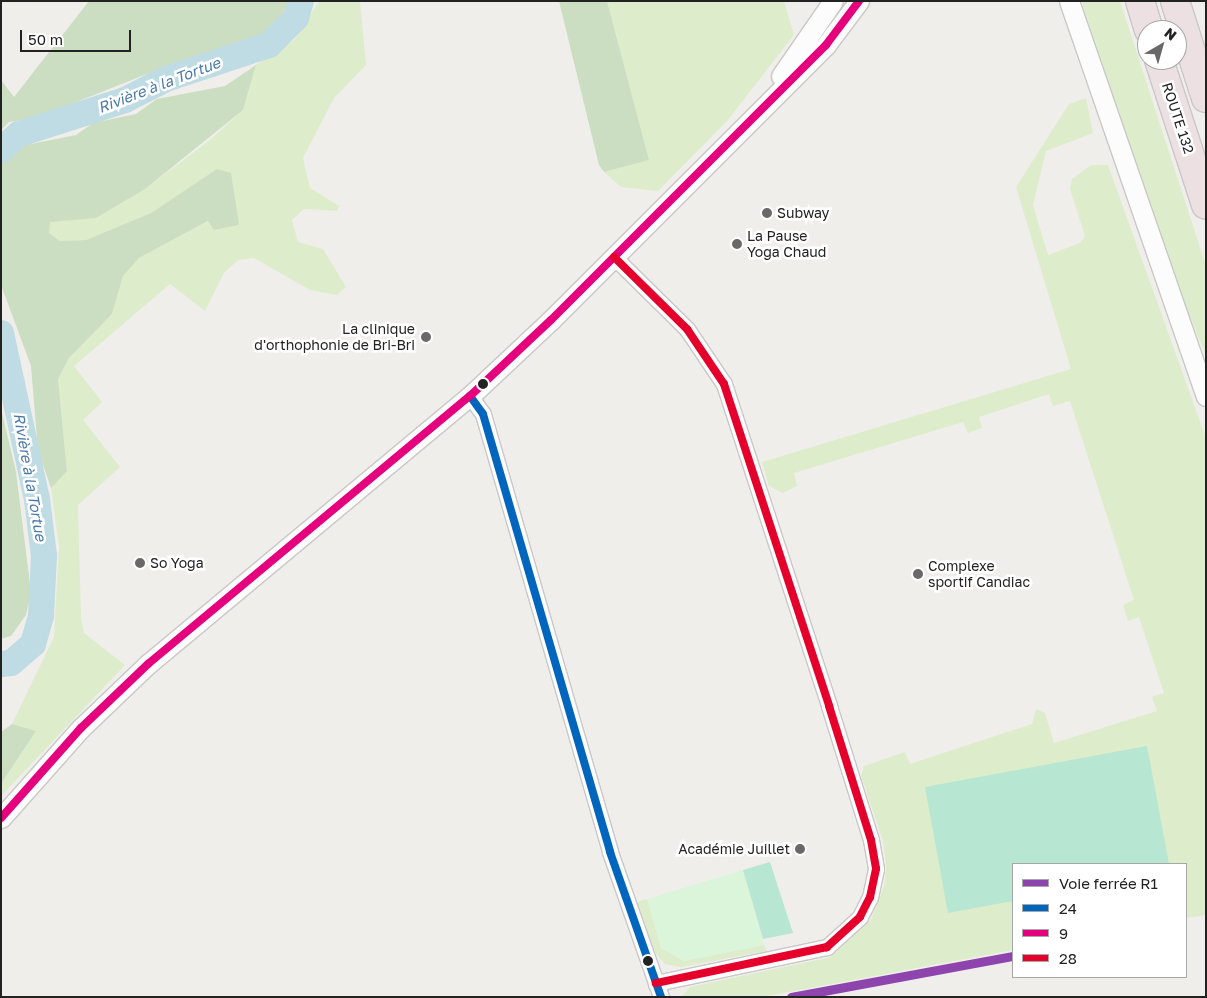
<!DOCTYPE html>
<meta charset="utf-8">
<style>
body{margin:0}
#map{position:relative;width:1207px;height:998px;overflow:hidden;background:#f0eeeb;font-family:"Golos Text",sans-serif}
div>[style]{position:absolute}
.grass>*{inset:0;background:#ddeccb}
.forest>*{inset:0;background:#cbdec1}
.park>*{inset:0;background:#daf5da}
.pitch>*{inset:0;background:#b7e6d2}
.river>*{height:26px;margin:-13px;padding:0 13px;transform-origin:13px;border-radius:13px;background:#bfdbe3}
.roads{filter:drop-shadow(1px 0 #c9c8c7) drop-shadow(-1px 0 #c9c8c7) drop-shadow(0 1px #c9c8c7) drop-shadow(0 -1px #c9c8c7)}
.minor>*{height:15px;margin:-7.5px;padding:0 7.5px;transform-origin:7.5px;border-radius:7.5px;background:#fdfcfc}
.tertiary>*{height:19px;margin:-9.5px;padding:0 9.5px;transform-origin:9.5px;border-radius:9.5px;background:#fdfcfc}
.motorway>*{height:28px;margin:-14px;padding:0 14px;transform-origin:14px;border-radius:14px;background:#ece0e2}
.bus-1>*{height:8px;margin:-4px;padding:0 4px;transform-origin:4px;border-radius:4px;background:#0065bd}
.bus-2>*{height:8px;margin:-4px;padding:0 4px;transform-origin:4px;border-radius:4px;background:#e5007d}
.bus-3>*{height:8px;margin:-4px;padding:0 4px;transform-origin:4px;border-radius:4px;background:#e4002b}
.rail-1>*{height:9px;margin:-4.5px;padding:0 4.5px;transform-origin:4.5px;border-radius:4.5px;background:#8e44ad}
.dots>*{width:14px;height:14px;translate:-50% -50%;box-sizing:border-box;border:2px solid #fff;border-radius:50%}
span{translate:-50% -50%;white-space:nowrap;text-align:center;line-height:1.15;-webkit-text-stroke:5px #fff;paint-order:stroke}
.street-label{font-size:14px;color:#222}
.poi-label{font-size:14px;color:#222}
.left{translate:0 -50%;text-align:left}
.right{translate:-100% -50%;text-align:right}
.water-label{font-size:15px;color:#4a7aab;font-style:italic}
.frame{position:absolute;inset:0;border:2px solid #222;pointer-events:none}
.legend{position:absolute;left:1012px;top:863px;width:175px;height:115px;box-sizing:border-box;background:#fff;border:1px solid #a7a7a7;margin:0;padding:6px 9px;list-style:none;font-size:15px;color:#222}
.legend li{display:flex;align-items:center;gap:10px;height:25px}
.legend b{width:25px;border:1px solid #a7a7a7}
.north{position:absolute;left:1137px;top:20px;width:50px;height:50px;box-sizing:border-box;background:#fff;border:1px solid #a7a7a7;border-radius:50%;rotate:38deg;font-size:14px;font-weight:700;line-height:20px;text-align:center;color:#222}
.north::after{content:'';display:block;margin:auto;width:18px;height:22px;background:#6a6968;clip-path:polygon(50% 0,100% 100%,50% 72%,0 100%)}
.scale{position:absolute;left:20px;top:30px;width:111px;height:22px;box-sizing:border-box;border:2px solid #222;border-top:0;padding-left:6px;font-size:15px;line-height:18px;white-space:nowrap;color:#222;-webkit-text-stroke:4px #fff;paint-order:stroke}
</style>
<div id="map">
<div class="grass">
<div style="clip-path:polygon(319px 1px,360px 1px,366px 65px,334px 98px,303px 158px,310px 188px,339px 206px,337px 211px,304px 209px,292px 220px,298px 242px,323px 249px,346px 287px,337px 295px,310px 290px,254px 258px,238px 260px,224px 273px,205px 311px,170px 284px,74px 366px,102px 402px,83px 420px,120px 467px,78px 505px,81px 618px,84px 633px,125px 665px,1px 796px,1px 784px,36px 731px,12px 724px,54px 637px,59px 546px,51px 488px,67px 470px,58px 379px,69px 358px,112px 314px,123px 276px,139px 258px,209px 221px,215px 230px,239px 225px,218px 169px,151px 213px,86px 240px,60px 241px,49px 233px,50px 221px,96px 218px,145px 189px,210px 140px,243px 110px,256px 65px,294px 40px)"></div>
<div style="clip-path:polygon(607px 1px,784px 1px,794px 35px,727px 121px,658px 191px,621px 187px,604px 172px,649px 160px)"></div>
<div style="clip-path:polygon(1081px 1px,1120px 1px,1206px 266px,1206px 356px,1176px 282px)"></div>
<div style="clip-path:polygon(1086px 98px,1093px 133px,1046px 151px,1033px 205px,1048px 255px,1080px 243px,1085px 236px,1070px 189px,1072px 179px,1091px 165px,1108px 165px,1206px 438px,1206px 915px,1186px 918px,1186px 864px,1013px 864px,1013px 950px,762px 997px,681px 997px,690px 987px,831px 957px,871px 920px,885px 883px,886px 864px,883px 841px,861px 775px,864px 766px,905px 752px,910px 764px,1032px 724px,1036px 709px,1045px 713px,1054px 743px,1157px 711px,1152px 697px,1164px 693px,1139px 617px,1128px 621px,1123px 605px,1134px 600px,1070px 401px,1053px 406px,1049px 394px,979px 417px,982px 428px,968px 433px,963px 422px,794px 473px,797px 486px,783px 493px,769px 486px,762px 462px,1071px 369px,1016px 187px,1069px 104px)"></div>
<div style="clip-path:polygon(647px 899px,661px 948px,684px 961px,764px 945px,767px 951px,681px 967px,665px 964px,656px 954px,637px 902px)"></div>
</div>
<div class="forest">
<div style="clip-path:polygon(89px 1px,290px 1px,271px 33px,157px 70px,36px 118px,9px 122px,1px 130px,1px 80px,14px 97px)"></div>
<div style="clip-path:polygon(559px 1px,607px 1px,649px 160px,604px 172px,599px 165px)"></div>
<div style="clip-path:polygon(256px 65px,243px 110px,145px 189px,96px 218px,50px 222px,49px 233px,60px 241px,86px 240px,151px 213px,217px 169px,231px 173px,239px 225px,214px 230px,208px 221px,139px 258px,123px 276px,112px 314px,69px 358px,58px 379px,67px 471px,51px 488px,38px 450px,31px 366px,1px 285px,1px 160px,16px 147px,76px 135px,93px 123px,136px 114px,157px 99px,225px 86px)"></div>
<div style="clip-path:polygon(1px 408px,16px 472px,31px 592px,26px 615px,11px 636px,1px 639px)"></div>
<div style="clip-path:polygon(12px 724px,36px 731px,1px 784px,1px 732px)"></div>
</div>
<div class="park">
<div style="clip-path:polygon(743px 870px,764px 945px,684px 961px,661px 948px,647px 899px)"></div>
</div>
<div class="pitch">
<div style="clip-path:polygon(1147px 746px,1169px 864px,1013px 864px,1013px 901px,948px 913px,925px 787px)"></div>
<div style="clip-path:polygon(770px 862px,793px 933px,763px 939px,743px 870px)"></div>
</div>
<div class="river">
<div style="left:1px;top:150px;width:24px;rotate:-42deg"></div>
<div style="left:19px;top:134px;width:111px;rotate:-17.8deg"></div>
<div style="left:125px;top:100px;width:46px;rotate:-27.1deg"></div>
<div style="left:166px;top:79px;width:108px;rotate:-18.3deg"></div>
<div style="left:269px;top:45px;width:38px;rotate:-45deg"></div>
<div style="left:296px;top:18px;width:18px;rotate:-74deg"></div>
<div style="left:1px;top:333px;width:170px;rotate:77.8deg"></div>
<div style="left:37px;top:499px;width:57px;rotate:83deg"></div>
<div style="left:44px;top:556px;width:60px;rotate:92.9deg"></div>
<div style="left:41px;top:616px;width:29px;rotate:106deg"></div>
<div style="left:33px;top:644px;width:29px;rotate:139deg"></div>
<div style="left:11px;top:663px;width:10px;rotate:174deg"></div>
</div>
<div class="roads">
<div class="minor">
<div style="left:614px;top:257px;width:103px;rotate:44.6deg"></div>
<div style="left:687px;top:329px;width:66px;rotate:56.1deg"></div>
<div style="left:724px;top:384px;width:339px;rotate:71.9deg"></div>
<div style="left:829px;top:706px;width:140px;rotate:72.6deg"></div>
<div style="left:871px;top:840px;width:29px;rotate:80deg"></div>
<div style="left:876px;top:869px;width:29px;rotate:102deg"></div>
<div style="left:870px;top:897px;width:22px;rotate:117deg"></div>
<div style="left:860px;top:917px;width:45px;rotate:137.7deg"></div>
<div style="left:827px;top:947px;width:175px;rotate:168.1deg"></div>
<div style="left:470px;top:396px;width:22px;rotate:54deg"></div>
<div style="left:483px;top:414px;width:456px;rotate:73.8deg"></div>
<div style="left:610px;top:852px;width:154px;rotate:70.6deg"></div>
</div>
<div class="tertiary">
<div style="left:1069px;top:1px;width:418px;rotate:70.9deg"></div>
<div style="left:781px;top:76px;width:91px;rotate:-55.3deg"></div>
<div style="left:1px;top:818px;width:120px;rotate:-48.4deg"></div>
<div style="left:81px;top:728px;width:93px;rotate:-43.7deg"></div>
<div style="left:148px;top:664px;width:419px;rotate:-39.8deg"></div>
<div style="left:470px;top:396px;width:111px;rotate:-43.2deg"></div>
<div style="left:551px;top:320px;width:389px;rotate:-45deg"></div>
<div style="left:826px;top:45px;width:55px;rotate:-53.1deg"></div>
</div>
<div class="motorway">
<div style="left:1140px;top:1px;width:30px;rotate:73deg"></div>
<div style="left:1175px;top:1px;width:102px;rotate:72.3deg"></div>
<div style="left:1159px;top:60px;width:152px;rotate:72deg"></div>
</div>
</div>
<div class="bus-1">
<div style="left:470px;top:396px;width:22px;rotate:54deg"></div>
<div style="left:483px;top:414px;width:456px;rotate:73.8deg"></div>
<div style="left:610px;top:852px;width:154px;rotate:70.6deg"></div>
</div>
<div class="bus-2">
<div style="left:1px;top:818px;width:120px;rotate:-48.4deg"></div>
<div style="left:81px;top:728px;width:93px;rotate:-43.7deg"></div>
<div style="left:148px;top:664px;width:419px;rotate:-39.8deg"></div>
<div style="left:470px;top:396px;width:111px;rotate:-43.2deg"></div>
<div style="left:551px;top:320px;width:389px;rotate:-45deg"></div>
<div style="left:826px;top:45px;width:55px;rotate:-53.1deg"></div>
</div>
<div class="bus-3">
<div style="left:614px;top:257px;width:103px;rotate:44.6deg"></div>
<div style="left:687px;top:329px;width:66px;rotate:56.1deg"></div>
<div style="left:724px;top:384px;width:339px;rotate:71.9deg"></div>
<div style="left:829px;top:706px;width:140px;rotate:72.6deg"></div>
<div style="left:871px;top:840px;width:29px;rotate:80deg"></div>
<div style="left:876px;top:869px;width:29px;rotate:102deg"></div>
<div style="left:870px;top:897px;width:22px;rotate:117deg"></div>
<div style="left:860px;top:917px;width:45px;rotate:137.7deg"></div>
<div style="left:827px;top:947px;width:175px;rotate:168.1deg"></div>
</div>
<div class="rail-1">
<div style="left:791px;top:997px;width:226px;rotate:-10.5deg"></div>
</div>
<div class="dots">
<div style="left:767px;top:213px;background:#6a6968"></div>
<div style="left:737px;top:244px;background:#6a6968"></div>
<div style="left:426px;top:337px;background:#6a6968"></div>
<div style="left:483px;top:384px;background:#222"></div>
<div style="left:140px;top:563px;background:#6a6968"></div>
<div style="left:918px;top:574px;background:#6a6968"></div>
<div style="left:800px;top:849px;background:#6a6968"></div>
<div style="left:648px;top:961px;background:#222"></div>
</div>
<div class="street-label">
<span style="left:1178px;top:118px;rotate:72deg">ROUTE 132</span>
</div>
<div class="poi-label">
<span class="left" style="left:777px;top:213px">Subway</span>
<span class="left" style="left:747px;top:244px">La Pause<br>Yoga Chaud</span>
<span class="right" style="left:415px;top:337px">La clinique<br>d'orthophonie de Bri-Bri</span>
<span class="left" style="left:150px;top:563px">So Yoga</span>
<span class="left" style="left:928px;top:574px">Complexe<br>sportif Candiac</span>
<span class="right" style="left:790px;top:849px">Académie Juillet</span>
</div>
<div class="water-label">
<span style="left:159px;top:85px;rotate:-21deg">Rivière à la Tortue</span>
<span style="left:30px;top:477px;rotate:80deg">Rivière à la Tortue</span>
</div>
<div class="frame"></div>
<ul class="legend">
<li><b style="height:6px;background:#8e44ad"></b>Voie ferrée R1</li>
<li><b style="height:6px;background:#0065bd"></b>24</li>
<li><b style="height:6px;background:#e5007d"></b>9</li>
<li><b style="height:6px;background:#e4002b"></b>28</li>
</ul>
<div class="north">N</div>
<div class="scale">50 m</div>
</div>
